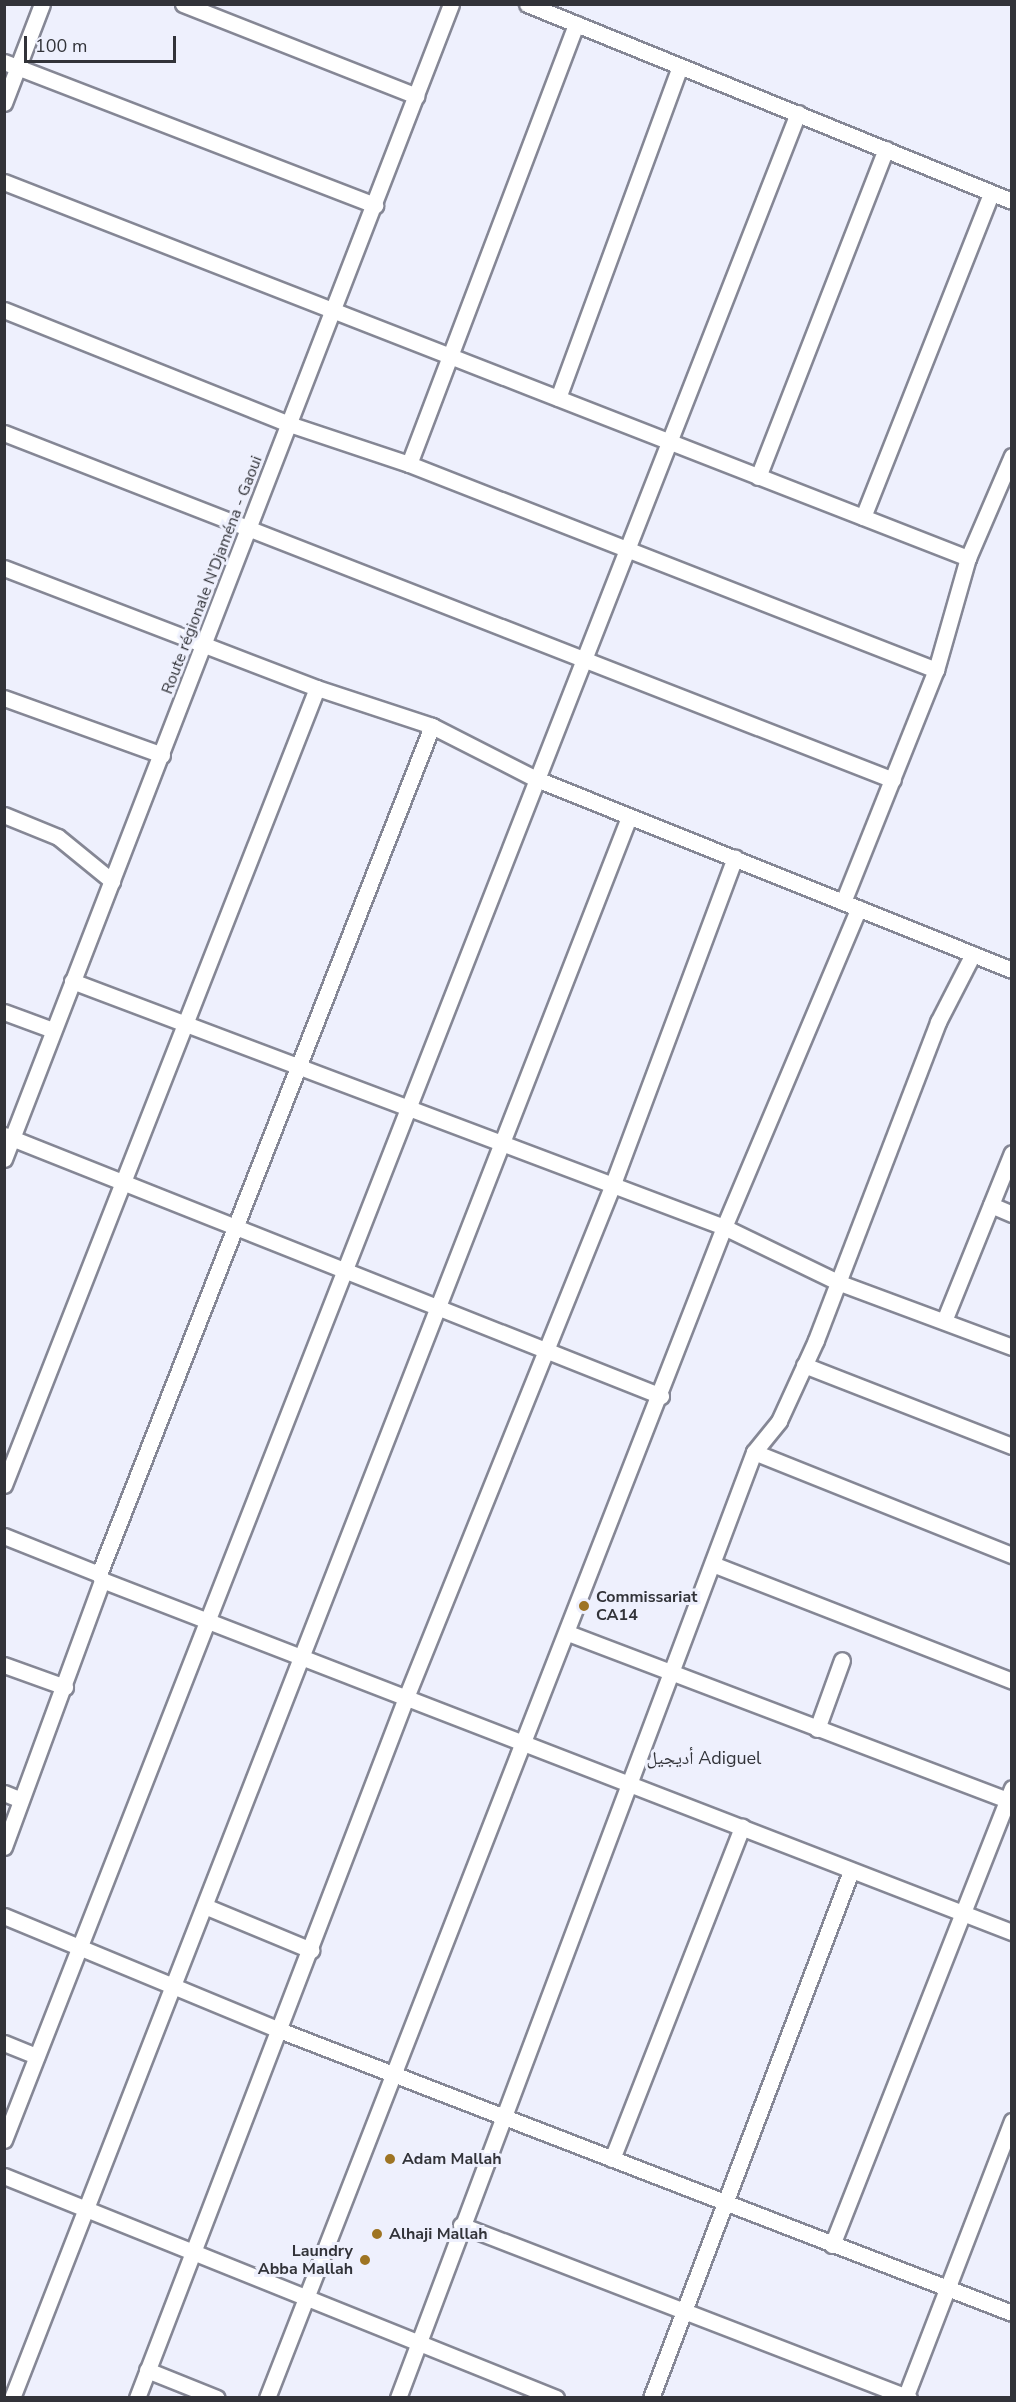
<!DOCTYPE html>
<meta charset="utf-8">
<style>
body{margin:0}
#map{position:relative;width:1016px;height:2402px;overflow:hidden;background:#eef0fd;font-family:"Nunito Sans","Noto Naskh Arabic",sans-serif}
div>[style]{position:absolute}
.roads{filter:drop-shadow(2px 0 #858795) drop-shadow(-2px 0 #858795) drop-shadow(0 2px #858795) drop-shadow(0 -2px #858795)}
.minor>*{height:15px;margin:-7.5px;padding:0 7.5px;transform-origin:7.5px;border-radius:7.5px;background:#fff}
.dots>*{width:16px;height:16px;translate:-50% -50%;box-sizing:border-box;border:3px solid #eef0fd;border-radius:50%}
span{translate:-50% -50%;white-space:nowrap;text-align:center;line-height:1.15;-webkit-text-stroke:6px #eef0fd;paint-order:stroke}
.street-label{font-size:16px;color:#323339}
.poi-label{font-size:16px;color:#323339;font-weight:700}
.left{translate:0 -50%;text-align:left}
.right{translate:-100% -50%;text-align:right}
.neighbourhood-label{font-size:18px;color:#323339}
.frame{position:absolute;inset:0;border:6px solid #323339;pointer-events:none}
.scale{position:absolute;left:24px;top:36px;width:152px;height:27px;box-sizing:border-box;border:3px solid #323339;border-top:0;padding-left:8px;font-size:18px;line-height:21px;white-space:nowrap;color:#323339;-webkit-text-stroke:4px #eef0fd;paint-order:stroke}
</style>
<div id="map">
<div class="roads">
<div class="minor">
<div style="left:183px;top:4px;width:251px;rotate:21.5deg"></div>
<div style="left:527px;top:4px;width:523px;rotate:22.11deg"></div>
<div style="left:4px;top:62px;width:398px;rotate:21.1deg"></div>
<div style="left:4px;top:103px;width:106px;rotate:-69deg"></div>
<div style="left:4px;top:182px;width:1035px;rotate:21.31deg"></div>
<div style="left:4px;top:310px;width:307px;rotate:21.8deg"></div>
<div style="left:289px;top:424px;width:126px;rotate:18.4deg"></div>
<div style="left:409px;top:464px;width:566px;rotate:21.35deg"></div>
<div style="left:558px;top:398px;width:353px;rotate:-69.8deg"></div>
<div style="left:4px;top:433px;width:954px;rotate:21.32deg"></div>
<div style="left:409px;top:464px;width:471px;rotate:-69.2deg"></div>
<div style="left:758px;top:477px;width:352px;rotate:-68.7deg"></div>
<div style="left:863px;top:517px;width:347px;rotate:-68.4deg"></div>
<div style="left:4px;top:568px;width:335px;rotate:21deg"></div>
<div style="left:317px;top:688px;width:121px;rotate:18.3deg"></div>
<div style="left:432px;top:726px;width:114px;rotate:27deg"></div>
<div style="left:534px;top:778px;width:515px;rotate:21.88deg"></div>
<div style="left:4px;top:698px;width:168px;rotate:19.8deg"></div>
<div style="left:4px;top:815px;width:58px;rotate:22.2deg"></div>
<div style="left:58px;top:837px;width:70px;rotate:39.2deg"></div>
<div style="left:843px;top:902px;width:250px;rotate:-68.2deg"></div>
<div style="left:936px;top:670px;width:116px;rotate:-74.1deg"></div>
<div style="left:968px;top:558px;width:111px;rotate:-66.7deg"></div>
<div style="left:72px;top:981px;width:697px;rotate:20.67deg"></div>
<div style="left:724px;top:1227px;width:129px;rotate:25.8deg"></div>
<div style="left:840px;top:1283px;width:184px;rotate:20.4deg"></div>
<div style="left:4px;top:1012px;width:52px;rotate:20.2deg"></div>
<div style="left:4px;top:1135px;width:707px;rotate:21.67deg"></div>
<div style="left:4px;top:1159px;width:1238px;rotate:-68.84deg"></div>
<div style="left:991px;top:1205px;width:23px;rotate:23deg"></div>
<div style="left:944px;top:1321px;width:181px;rotate:-68deg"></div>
<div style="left:804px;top:1365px;width:223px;rotate:21.3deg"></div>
<div style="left:754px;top:1452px;width:278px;rotate:21.8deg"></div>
<div style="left:4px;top:1485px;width:856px;rotate:-68.56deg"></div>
<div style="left:4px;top:1536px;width:102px;rotate:21.8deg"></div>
<div style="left:99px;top:1574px;width:7px;rotate:63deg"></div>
<div style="left:102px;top:1580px;width:976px;rotate:21.15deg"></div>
<div style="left:715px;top:1565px;width:319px;rotate:21.3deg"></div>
<div style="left:99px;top:1574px;width:911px;rotate:-68.56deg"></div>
<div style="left:568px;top:1633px;width:475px;rotate:20.8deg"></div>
<div style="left:4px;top:1665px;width:65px;rotate:19.8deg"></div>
<div style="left:817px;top:1729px;width:73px;rotate:-70.1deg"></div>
<div style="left:4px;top:1793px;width:18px;rotate:22deg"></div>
<div style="left:4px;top:1847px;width:284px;rotate:-69.8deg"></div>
<div style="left:207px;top:1907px;width:113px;rotate:22.5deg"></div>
<div style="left:4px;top:1916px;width:298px;rotate:22.5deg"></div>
<div style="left:279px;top:2030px;width:786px;rotate:21.11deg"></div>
<div style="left:4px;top:2043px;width:35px;rotate:22deg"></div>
<div style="left:4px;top:2140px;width:2177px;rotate:-68.61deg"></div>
<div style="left:612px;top:2159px;width:357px;rotate:-68.6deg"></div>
<div style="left:4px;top:2176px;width:595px;rotate:21.91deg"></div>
<div style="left:461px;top:2225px;width:480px;rotate:21.1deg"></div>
<div style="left:832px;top:2245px;width:491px;rotate:-68.5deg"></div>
<div style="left:147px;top:2370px;width:75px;rotate:21.8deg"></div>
<div style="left:12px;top:2398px;width:1697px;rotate:-68.68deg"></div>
<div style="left:137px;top:2398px;width:753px;rotate:-68.99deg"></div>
<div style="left:407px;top:1695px;width:546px;rotate:-68.04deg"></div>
<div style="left:611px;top:1189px;width:354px;rotate:-69.5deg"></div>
<div style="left:267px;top:2398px;width:1257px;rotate:-68.68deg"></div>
<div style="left:724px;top:1227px;width:346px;rotate:-67.1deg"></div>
<div style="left:398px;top:2398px;width:1011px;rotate:-69.38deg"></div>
<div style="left:754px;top:1452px;width:40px;rotate:-51deg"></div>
<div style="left:779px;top:1421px;width:89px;rotate:-65.4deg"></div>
<div style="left:816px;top:1340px;width:341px;rotate:-69deg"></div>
<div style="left:938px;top:1022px;width:76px;rotate:-62.8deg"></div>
<div style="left:651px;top:2398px;width:564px;rotate:-69.22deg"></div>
<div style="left:905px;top:2398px;width:297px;rotate:-68.9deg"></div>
</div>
</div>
<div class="dots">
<div style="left:584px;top:1606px;background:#9e7423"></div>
<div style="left:390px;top:2159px;background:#9e7423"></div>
<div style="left:377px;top:2234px;background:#9e7423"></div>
<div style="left:365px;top:2260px;background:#9e7423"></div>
</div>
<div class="street-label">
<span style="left:212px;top:575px;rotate:-69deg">Route régionale N'Djaména - Gaoui</span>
</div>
<div class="poi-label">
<span class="left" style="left:596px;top:1606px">Commissariat<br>CA14</span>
<span class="left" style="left:402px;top:2159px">Adam Mallah</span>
<span class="left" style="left:389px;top:2234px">Alhaji Mallah</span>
<span class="right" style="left:353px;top:2260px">Laundry<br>Abba Mallah</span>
</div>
<div class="neighbourhood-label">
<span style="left:704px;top:1758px">أديجيل Adiguel</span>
</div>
<div class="frame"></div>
<div class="scale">100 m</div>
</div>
